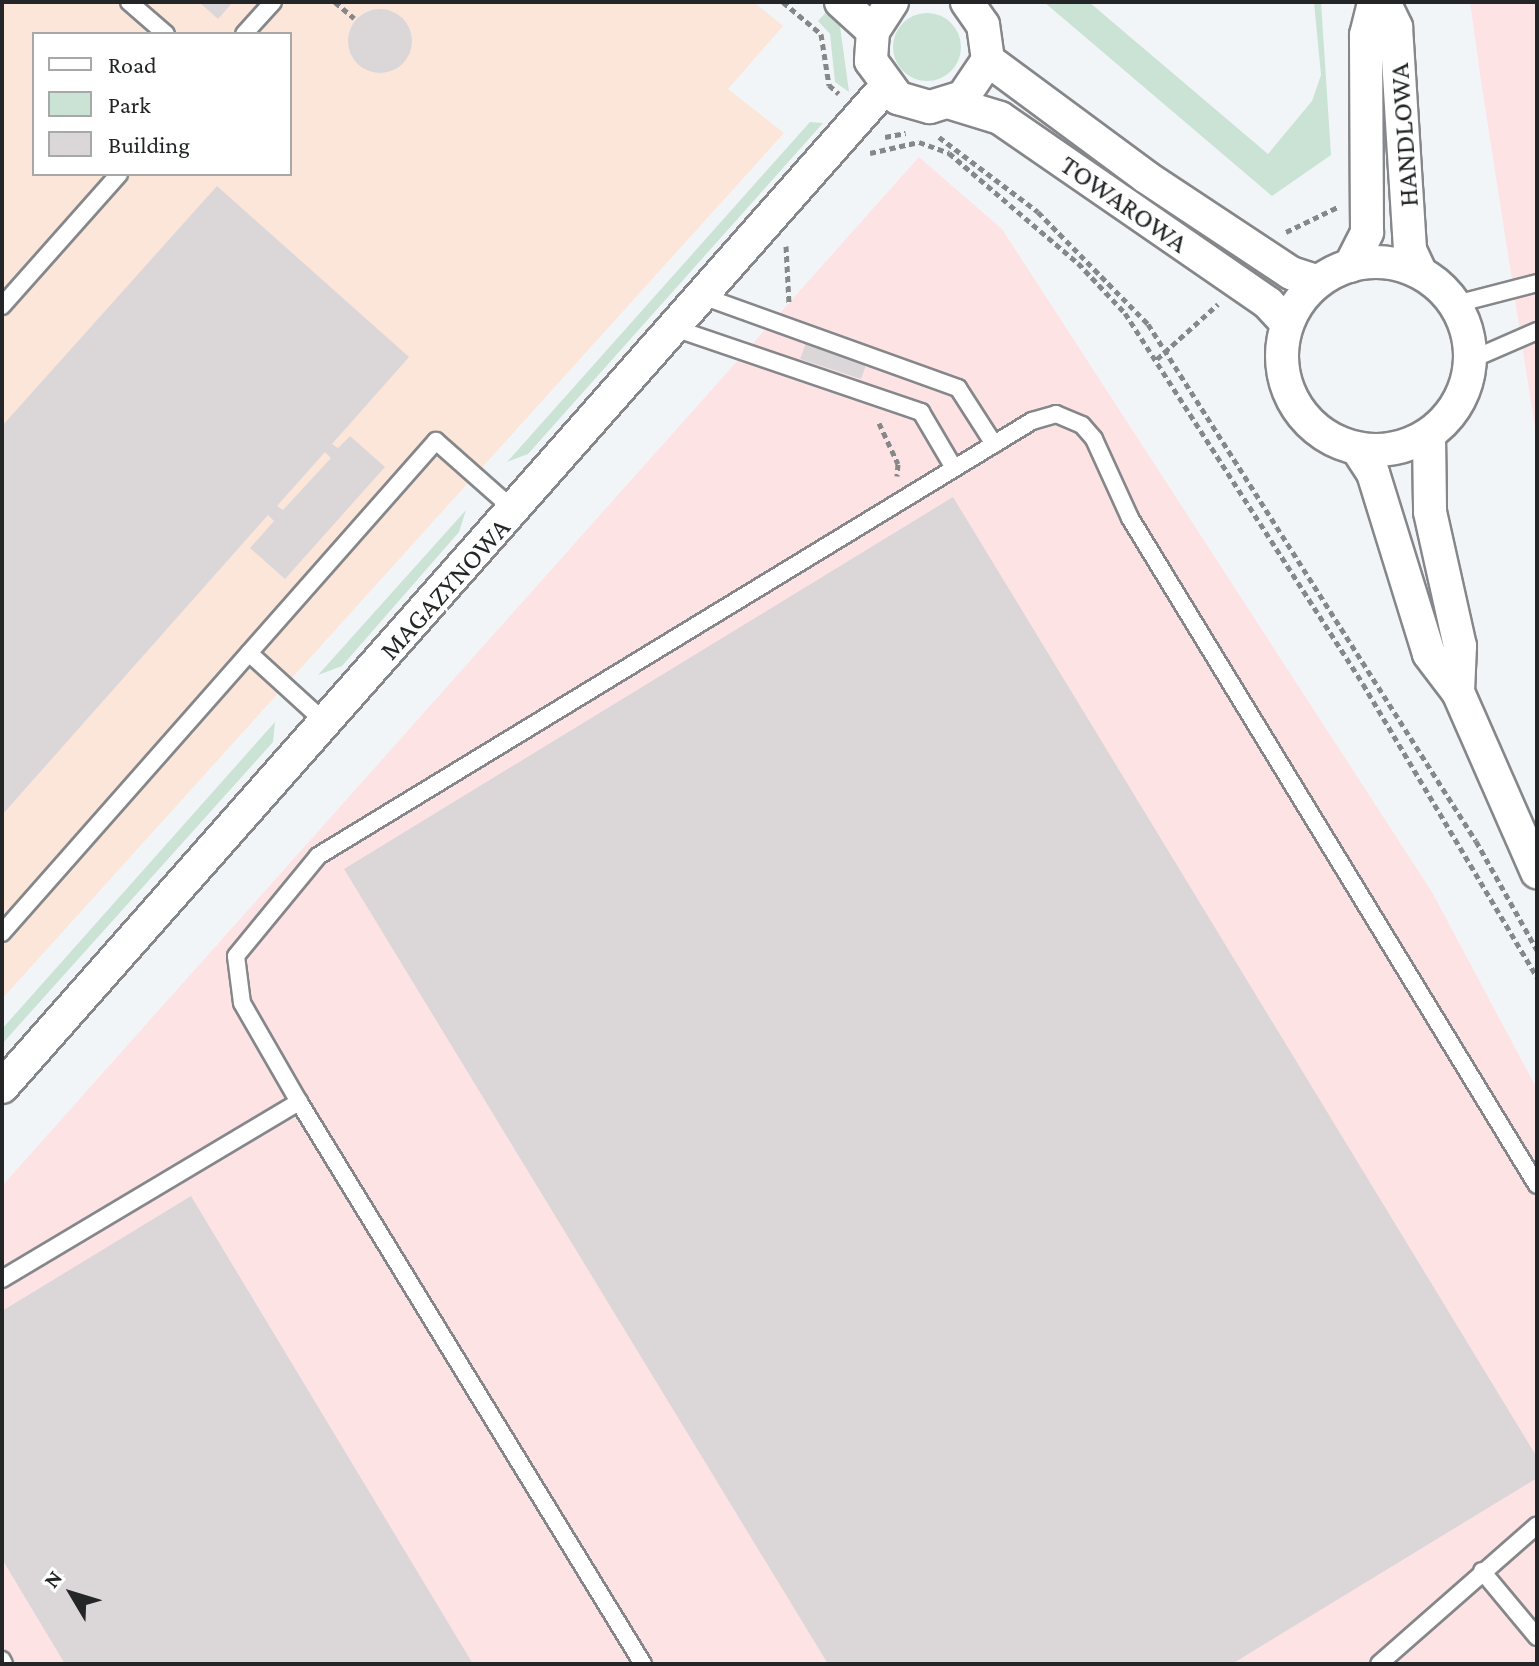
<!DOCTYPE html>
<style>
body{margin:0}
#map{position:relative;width:1539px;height:1666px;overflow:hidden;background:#f2f5f8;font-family:"Crimson Pro",serif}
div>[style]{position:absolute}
.commercial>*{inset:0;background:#fce6d9}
.industrial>*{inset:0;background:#fee3e5}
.green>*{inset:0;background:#cae3d5}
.round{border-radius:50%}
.building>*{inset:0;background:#dbd7d9}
.path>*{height:5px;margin-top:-2.5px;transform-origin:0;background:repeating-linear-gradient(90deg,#858789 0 6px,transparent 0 10px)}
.roads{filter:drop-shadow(2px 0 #85878a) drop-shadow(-2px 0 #85878a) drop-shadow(0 2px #85878a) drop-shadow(0 -2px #85878a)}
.lane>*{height:16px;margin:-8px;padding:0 8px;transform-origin:8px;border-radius:8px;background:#fff}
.street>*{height:32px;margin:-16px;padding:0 16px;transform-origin:16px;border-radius:16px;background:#fff}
.street>.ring{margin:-16px;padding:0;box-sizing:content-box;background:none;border:32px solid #fff;border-radius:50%}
span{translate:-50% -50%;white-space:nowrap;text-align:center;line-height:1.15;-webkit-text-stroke:6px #fff;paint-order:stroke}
.street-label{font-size:28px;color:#232526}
.frame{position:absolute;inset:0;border:4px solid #232526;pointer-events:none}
.legend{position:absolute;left:32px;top:32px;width:260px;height:144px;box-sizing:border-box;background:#fff;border:2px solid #a7a8a8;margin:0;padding:10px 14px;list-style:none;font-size:24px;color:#232526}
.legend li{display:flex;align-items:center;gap:16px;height:40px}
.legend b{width:40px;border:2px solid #a7a8a8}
.north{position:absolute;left:32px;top:1554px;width:80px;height:80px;-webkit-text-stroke:6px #fff;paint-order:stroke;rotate:308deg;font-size:22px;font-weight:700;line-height:32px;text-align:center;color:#232526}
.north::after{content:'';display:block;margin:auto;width:28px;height:36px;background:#232526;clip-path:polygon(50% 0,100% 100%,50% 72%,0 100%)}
</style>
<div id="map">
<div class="commercial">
<div style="clip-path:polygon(evenodd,2px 2px,754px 2px,783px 26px,728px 89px,784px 133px,2px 999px,2px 2px,34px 34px,290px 34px,290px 174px,34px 174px,34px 34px)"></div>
</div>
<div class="industrial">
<div style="clip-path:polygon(1470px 2px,1537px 2px,1537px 441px,1481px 81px)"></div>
<div style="clip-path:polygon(919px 157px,1002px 229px,1432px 892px,1537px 1089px,1537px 1664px,2px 1664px,2px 1186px)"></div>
</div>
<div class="green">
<div style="clip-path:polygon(1044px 2px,1089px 2px,1268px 154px,1312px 101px,1321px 75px,1314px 2px,1321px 2px,1331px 155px,1272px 196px)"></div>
<div style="clip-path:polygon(827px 11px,840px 26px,849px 92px,835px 82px,830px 34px,818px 21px)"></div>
<div class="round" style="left:893px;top:13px;width:68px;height:68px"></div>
<div style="clip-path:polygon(810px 122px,823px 123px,528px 454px,507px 462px)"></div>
<div style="clip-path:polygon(466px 510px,459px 532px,342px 666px,318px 675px)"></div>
<div style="clip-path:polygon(275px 722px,273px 742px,2px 1044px,2px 1029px)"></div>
</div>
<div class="building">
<div style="clip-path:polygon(199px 2px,233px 2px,218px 19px)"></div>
<div class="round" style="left:348px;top:9px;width:64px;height:64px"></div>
<div style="clip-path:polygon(evenodd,217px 186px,409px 357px,332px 444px,338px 448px,350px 436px,385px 467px,285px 579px,250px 548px,274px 521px,268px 515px,2px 815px,2px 426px,217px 186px,325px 452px,331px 458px,283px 510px,277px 506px,325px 452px)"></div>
<div style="clip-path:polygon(806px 343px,867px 362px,861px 379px,800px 359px)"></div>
<div style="clip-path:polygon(953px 497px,1537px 1457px,1537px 1478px,1232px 1664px,828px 1664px,344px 869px)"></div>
<div style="clip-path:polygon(191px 1196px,473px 1664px,65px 1664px,2px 1559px,2px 1311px)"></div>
</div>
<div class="path">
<div style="left:335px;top:2px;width:25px;rotate:40deg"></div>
<div style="left:783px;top:2px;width:50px;rotate:40.1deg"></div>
<div style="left:821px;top:34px;width:52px;rotate:81.1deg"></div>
<div style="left:829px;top:85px;width:13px;rotate:42deg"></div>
<div style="left:885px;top:137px;width:21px;rotate:-11deg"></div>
<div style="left:939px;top:137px;width:124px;rotate:37.1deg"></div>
<div style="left:1038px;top:212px;width:157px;rotate:45.5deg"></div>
<div style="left:1148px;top:324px;width:612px;rotate:57.61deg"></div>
<div style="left:1476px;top:841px;width:125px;rotate:60.8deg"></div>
<div style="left:870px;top:153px;width:50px;rotate:-12.7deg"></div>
<div style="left:919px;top:142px;width:32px;rotate:20deg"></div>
<div style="left:949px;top:153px;width:170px;rotate:40.5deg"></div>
<div style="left:1078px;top:263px;width:69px;rotate:46.8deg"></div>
<div style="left:1125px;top:313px;width:441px;rotate:57.3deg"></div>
<div style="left:1363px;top:684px;width:341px;rotate:59.3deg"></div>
<div style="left:1286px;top:232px;width:58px;rotate:-25.7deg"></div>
<div style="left:786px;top:246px;width:58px;rotate:87deg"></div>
<div style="left:1157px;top:359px;width:82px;rotate:-42deg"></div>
<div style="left:879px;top:423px;width:45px;rotate:65.1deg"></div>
<div style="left:898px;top:464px;width:12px;rotate:95deg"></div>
</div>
<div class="roads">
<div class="lane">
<div style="left:129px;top:2px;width:49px;rotate:40.9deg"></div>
<div style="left:244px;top:34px;width:43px;rotate:-47.8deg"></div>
<div style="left:705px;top:297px;width:269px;rotate:19.8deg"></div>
<div style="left:958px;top:388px;width:67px;rotate:57.3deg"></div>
<div style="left:1456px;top:304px;width:84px;rotate:-14.5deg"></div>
<div style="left:2px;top:306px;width:176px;rotate:-48.4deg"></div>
<div style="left:677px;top:329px;width:258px;rotate:18.8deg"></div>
<div style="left:921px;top:412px;width:65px;rotate:59.5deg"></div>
<div style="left:1475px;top:358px;width:68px;rotate:-23.5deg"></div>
<div style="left:249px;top:653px;width:104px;rotate:42.3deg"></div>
<div style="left:2px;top:933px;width:656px;rotate:-48.58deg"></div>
<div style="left:436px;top:441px;width:106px;rotate:41.5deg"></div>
<div style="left:2px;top:1279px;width:346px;rotate:-30.8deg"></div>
<div style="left:1482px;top:1571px;width:86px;rotate:50.2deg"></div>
<div style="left:2px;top:1660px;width:4px;rotate:63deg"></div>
<div style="left:643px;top:1664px;width:659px;rotate:-121.47deg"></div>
<div style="left:299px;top:1102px;width:114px;rotate:-119.9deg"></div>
<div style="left:242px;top:1003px;width:47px;rotate:-97.3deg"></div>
<div style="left:236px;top:956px;width:129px;rotate:-50.6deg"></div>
<div style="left:318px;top:856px;width:836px;rotate:-31.35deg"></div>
<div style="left:1032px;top:421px;width:25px;rotate:-16deg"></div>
<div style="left:1056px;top:414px;width:28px;rotate:23deg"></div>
<div style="left:1082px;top:425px;width:18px;rotate:49deg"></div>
<div style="left:1094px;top:439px;width:87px;rotate:65.5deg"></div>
<div style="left:1130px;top:518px;width:781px;rotate:58.61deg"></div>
<div style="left:1379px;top:1664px;width:210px;rotate:-41.3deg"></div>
</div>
<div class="street">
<div style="left:841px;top:2px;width:43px;rotate:42.2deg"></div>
<div style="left:892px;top:2px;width:35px;rotate:123deg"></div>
<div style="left:873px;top:31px;width:30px;rotate:94deg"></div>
<div style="left:871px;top:61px;width:46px;rotate:53.9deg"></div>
<div style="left:898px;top:98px;width:33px;rotate:16deg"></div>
<div style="left:930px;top:107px;width:34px;rotate:-17deg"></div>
<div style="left:963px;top:97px;width:45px;rotate:-56deg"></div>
<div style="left:988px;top:60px;width:35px;rotate:-98deg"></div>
<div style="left:983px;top:25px;width:28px;rotate:-125deg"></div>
<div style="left:1384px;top:2px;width:28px;rotate:64deg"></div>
<div style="left:1396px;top:27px;width:223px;rotate:86.4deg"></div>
<div style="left:1410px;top:250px;width:21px;rotate:65deg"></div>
<div style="left:988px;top:60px;width:197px;rotate:36.5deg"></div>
<div style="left:1146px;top:177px;width:174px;rotate:33.5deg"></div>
<div style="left:1291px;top:273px;width:26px;rotate:18deg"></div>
<div style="left:951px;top:103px;width:51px;rotate:17deg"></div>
<div style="left:1000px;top:118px;width:326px;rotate:34.6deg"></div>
<div style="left:1268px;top:303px;width:26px;rotate:47deg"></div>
<div class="ring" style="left:1282px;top:262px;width:156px;height:156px"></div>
<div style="left:1350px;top:266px;width:38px;rotate:-63deg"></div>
<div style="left:1367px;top:232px;width:197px;rotate:-90.3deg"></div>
<div style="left:1366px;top:35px;width:34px;rotate:-76deg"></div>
<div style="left:1429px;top:436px;width:76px;rotate:89.2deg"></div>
<div style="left:1430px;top:512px;width:137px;rotate:77.4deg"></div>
<div style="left:1460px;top:646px;width:46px;rotate:92.5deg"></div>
<div style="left:1358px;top:450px;width:27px;rotate:57deg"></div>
<div style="left:1373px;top:473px;width:189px;rotate:72.8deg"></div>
<div style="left:1429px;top:654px;width:48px;rotate:52.7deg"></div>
<div style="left:1458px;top:692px;width:197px;rotate:66.3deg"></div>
<div style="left:2px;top:1087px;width:1333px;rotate:-48.53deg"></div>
</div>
</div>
<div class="street-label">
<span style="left:1404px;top:135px;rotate:-94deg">HANDLOWA</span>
<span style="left:1124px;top:204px;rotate:35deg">TOWAROWA</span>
<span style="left:445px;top:589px;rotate:-48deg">MAGAZYNOWA</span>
</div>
<div class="frame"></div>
<ul class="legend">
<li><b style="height:10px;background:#fff"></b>Road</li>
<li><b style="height:22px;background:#cae3d5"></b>Park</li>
<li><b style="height:22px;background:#dbd7d9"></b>Building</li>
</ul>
<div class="north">N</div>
</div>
